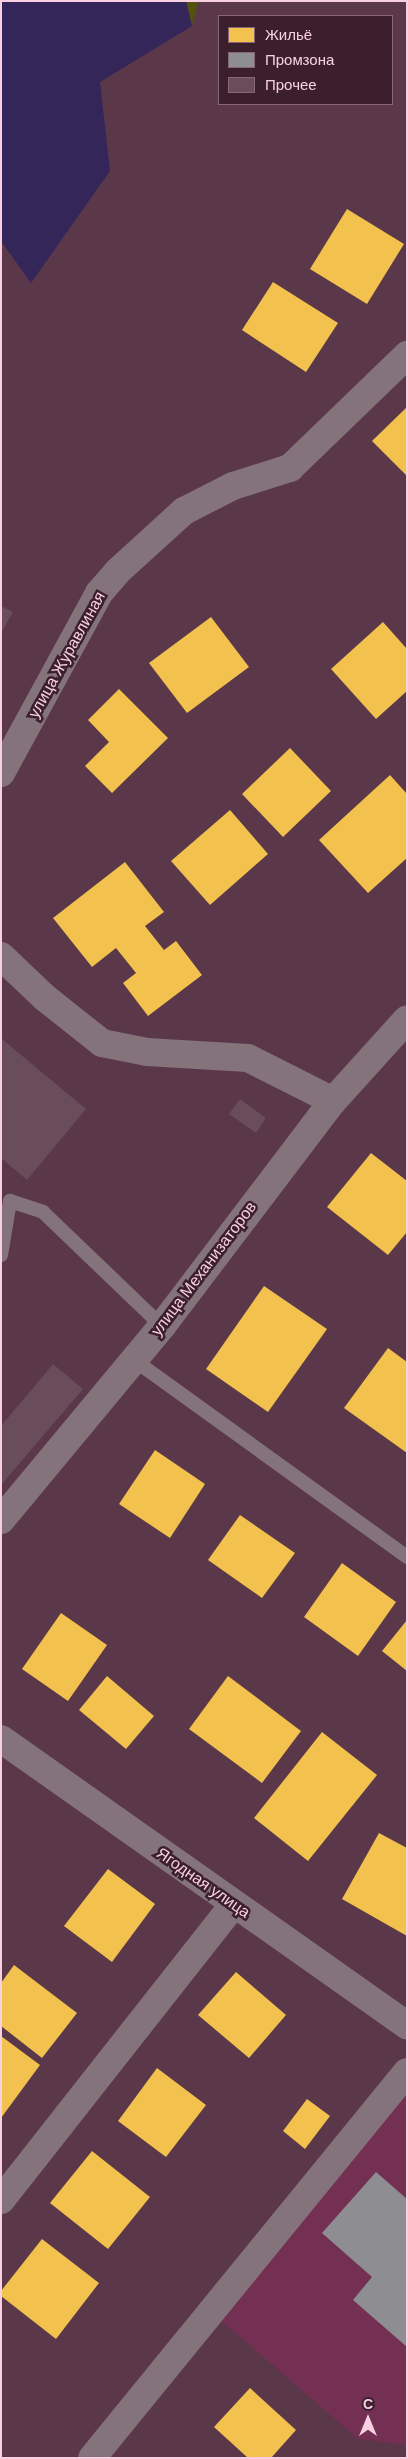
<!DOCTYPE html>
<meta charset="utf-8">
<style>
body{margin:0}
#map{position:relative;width:408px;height:2459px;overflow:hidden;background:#5a3749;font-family:Arial,sans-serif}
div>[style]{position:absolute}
.built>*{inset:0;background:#733053}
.green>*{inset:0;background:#54500e}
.water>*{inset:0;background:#35265a}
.homes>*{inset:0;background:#f2c14e}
.industry>*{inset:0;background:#8d8d92}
.building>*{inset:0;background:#694d5b}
.service>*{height:14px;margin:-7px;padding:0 7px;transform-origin:7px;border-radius:7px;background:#85737c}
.minor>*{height:28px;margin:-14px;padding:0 14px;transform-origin:14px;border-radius:14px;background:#85737c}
.tertiary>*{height:28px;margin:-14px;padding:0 14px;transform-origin:14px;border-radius:14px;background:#85737c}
span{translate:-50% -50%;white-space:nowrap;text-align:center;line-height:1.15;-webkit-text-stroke:5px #3c1f2d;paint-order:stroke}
.street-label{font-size:16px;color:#f8d0e1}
.frame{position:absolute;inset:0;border:2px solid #f8d0e1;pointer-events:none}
.legend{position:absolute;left:218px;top:15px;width:175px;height:90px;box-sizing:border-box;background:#3c1f2d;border:1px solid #876675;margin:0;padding:6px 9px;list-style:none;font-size:15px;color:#f8d0e1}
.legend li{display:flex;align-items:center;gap:10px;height:25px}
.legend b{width:25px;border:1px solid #876675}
.north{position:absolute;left:343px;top:2394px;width:50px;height:50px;-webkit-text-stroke:4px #3c1f2d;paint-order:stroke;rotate:0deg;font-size:14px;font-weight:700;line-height:20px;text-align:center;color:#f8d0e1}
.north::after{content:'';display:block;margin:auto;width:18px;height:22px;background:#f8d0e1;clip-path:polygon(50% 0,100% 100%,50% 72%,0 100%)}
</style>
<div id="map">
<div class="built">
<div style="clip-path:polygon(407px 2091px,407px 2445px,358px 2439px,210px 2311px)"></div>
</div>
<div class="green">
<div style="clip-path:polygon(186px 1px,199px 1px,192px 26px)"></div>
</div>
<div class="water">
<div style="clip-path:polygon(1px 1px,186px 1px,192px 26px,100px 82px,110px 171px,31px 283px,1px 241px)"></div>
</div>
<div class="homes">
<div style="clip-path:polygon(347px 209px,404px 244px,367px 304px,310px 269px)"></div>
<div style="clip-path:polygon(273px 282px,338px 323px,306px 372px,242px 330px)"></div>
<div style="clip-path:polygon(407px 407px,407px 476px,372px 441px)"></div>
<div style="clip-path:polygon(211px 617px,249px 667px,187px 713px,149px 663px)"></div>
<div style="clip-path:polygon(383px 622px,407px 649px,407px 691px,376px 719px,331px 669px)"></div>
<div style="clip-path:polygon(119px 689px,168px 738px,112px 793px,85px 766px,109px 742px,88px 720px)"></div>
<div style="clip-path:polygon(290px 748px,331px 791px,283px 837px,242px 794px)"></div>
<div style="clip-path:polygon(390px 775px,407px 794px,407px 858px,368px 893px,319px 840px)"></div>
<div style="clip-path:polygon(230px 810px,268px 854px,210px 905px,171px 861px)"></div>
<div style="clip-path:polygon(125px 862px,164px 912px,145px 926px,164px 950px,176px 941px,202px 975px,148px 1016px,123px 983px,136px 973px,116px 948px,92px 967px,53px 918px)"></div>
<div style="clip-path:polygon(371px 1153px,407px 1181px,407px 1232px,388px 1255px,327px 1207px)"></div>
<div style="clip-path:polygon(264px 1286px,327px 1329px,268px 1412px,206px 1369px)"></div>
<div style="clip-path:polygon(388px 1348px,407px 1362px,407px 1453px,344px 1408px)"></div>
<div style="clip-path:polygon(155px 1450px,205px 1484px,170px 1538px,119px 1504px)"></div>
<div style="clip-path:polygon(240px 1515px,295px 1553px,262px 1598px,208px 1560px)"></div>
<div style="clip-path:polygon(342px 1563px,396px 1602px,358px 1656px,304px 1617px)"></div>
<div style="clip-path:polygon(61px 1613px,107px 1645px,68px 1701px,22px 1669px)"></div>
<div style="clip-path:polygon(407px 1620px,407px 1671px,382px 1651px)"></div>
<div style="clip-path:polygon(107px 1676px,154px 1716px,126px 1749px,79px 1710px)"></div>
<div style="clip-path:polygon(228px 1676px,301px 1731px,262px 1783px,189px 1729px)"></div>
<div style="clip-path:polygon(322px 1732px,377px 1775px,308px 1861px,254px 1818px)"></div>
<div style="clip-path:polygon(379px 1833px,407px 1848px,407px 1936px,342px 1899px)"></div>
<div style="clip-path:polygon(108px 1869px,155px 1904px,112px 1962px,64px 1926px)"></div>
<div style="clip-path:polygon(14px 1965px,77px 2013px,42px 2058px,1px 2026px,1px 1983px)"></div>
<div style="clip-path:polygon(236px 1972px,286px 2015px,249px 2058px,198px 2015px)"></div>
<div style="clip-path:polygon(1px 2036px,40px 2065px,1px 2118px)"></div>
<div style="clip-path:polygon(157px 2068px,206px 2105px,166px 2157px,118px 2121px)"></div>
<div style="clip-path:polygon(307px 2099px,330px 2116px,305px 2149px,283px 2131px)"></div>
<div style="clip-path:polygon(92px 2151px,150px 2197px,108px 2249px,50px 2203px)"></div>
<div style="clip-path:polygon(42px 2239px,99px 2283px,56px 2339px,1px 2296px,1px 2291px)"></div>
<div style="clip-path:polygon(250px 2388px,296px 2430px,271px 2458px,248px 2458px,214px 2427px)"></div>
</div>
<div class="industry">
<div style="clip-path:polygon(376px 2172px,407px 2199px,407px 2347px,353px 2300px,372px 2277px,322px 2233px)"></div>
</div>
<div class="building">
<div style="clip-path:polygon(1px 606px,13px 612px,1px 633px)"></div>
<div style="clip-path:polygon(2px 1039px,86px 1109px,27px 1180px,1px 1158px)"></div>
<div style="clip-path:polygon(240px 1099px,266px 1118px,256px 1133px,229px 1114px)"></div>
<div style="clip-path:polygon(53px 1364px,83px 1389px,1px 1485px,1px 1426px)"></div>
</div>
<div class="service">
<div style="left:1px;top:1255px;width:55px;rotate:-80.5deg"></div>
<div style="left:10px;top:1201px;width:35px;rotate:18deg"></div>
<div style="left:43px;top:1212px;width:165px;rotate:43.8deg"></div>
<div style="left:134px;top:1360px;width:337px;rotate:35.8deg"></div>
</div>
<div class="minor">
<div style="left:1px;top:773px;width:205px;rotate:-61.4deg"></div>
<div style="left:99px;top:593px;width:29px;rotate:-49deg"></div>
<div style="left:118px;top:571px;width:89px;rotate:-42.3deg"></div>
<div style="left:184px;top:511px;width:55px;rotate:-27deg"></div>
<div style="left:233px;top:486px;width:60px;rotate:-17.5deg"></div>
<div style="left:290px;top:468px;width:163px;rotate:-44deg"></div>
<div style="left:1px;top:956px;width:59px;rotate:43.6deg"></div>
<div style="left:44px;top:997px;width:74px;rotate:38.4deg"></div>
<div style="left:102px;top:1043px;width:46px;rotate:11.3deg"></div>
<div style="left:147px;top:1052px;width:101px;rotate:3.4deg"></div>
<div style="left:248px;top:1058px;width:95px;rotate:26.8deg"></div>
<div style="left:1px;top:1739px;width:497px;rotate:35.2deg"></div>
<div style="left:1px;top:2200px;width:375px;rotate:-51.8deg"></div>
<div style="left:92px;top:2458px;width:498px;rotate:-50.8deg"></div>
</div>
<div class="tertiary">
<div style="left:1px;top:1520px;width:252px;rotate:-50.3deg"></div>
<div style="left:162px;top:1326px;width:283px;rotate:-52.8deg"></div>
<div style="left:333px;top:1101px;width:110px;rotate:-47.9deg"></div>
</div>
<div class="street-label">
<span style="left:67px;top:655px;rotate:-61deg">улица Журавлиная</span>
<span style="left:204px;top:1269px;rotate:-53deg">улица Механизаторов</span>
<span style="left:203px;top:1883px;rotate:35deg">Ягодная улица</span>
</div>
<div class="frame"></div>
<ul class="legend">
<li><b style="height:14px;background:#f2c14e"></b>Жильё</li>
<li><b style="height:14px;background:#8d8d92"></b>Промзона</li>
<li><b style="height:14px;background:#694d5b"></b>Прочее</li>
</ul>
<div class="north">С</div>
</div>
